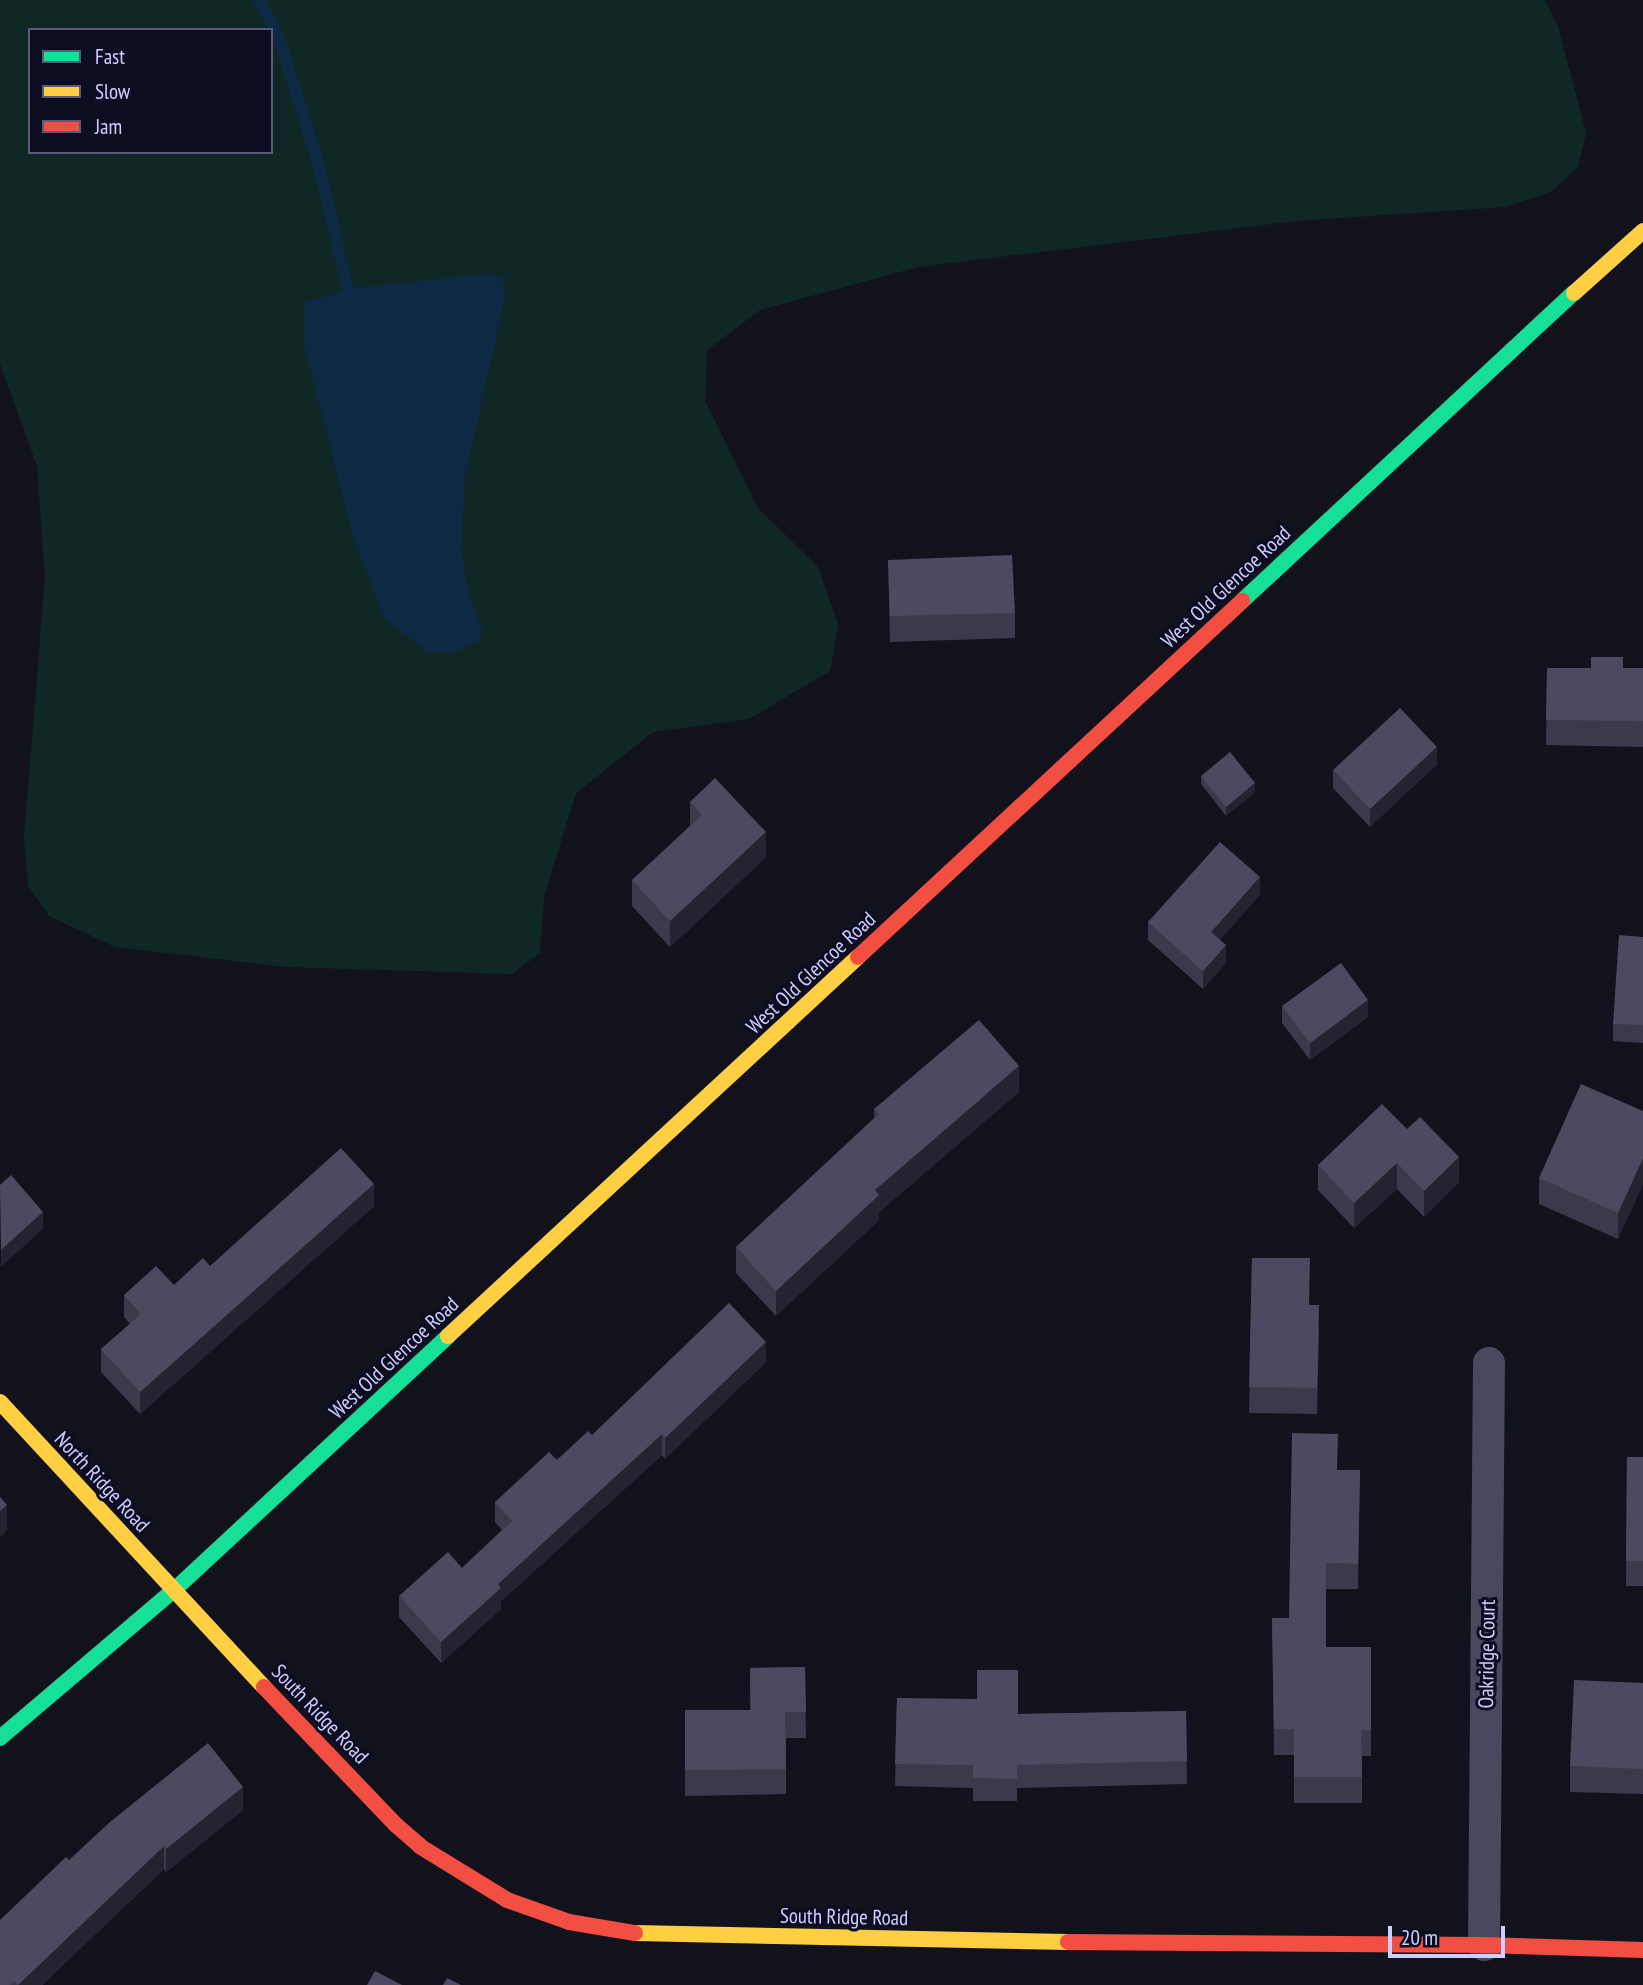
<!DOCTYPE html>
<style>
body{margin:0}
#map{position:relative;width:1643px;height:1985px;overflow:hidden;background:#12121d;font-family:"PT Sans Narrow",sans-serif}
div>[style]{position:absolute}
.green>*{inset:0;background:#102825}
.water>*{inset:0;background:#0d2943}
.stream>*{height:12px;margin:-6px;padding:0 6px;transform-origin:6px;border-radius:6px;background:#0d2943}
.street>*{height:32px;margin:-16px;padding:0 16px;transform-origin:16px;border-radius:16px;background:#47495e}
.fast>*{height:16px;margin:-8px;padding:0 8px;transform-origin:8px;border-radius:8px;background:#16e098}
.slow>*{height:16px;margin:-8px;padding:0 8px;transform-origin:8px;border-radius:8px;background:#ffcf43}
.jam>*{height:16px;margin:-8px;padding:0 8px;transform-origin:8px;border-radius:8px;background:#f24e42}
.wall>*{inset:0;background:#3b3a4c}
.shaded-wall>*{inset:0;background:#242331}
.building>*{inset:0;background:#4b4a60}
span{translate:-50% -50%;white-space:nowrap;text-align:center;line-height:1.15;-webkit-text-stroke:6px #0d0d21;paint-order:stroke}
.street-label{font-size:21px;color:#cdcfff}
.legend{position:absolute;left:28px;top:28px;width:245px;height:126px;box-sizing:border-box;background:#0d0d21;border:2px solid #5a5b7a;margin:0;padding:9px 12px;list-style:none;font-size:21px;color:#cdcfff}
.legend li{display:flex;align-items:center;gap:14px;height:35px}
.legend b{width:35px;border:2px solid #5a5b7a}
.scale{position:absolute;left:1388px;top:1926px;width:117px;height:32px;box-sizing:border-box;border:4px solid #cdcfff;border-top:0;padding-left:9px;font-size:21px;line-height:24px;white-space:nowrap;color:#cdcfff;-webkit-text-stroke:5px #0d0d21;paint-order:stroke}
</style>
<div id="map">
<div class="green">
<div style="clip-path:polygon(evenodd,0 0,1545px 0,1558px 26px,1586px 133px,1578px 167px,1551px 192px,1505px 207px,1296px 221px,918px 267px,760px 310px,707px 350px,705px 401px,758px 508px,818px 567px,838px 624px,830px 671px,749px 719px,653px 732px,576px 793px,544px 896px,540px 953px,512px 974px,285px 967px,115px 947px,49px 916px,28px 886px,24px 838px,45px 577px,37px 466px,0 364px,0 0,30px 30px,271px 30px,271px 152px,30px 152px,30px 30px)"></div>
</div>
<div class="water">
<div style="clip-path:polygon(482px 274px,503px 277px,504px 302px,465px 477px,461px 549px,468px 592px,482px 628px,479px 642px,454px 652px,429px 653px,383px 617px,351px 531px,304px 345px,304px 302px,357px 288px)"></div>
</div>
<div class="stream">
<div style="left:259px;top:0;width:43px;rotate:62.2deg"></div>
<div style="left:279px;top:38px;width:131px;rotate:72.7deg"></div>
<div style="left:318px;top:163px;width:148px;rotate:76.7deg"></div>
</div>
<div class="street">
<div style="left:1484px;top:1945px;width:582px;rotate:-89.51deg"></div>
</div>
<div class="fast">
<div style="left:1242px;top:601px;width:453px;rotate:-42.9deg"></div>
<div style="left:0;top:1738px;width:227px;rotate:-40.4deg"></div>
<div style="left:173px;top:1591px;width:375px;rotate:-42.8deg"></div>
</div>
<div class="slow">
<div style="left:1574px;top:293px;width:93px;rotate:-41.9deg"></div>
<div style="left:448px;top:1336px;width:558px;rotate:-42.75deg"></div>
<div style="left:0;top:1402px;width:388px;rotate:47.2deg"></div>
<div style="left:635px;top:1933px;width:433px;rotate:1.2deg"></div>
</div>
<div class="jam">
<div style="left:858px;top:957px;width:524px;rotate:-42.83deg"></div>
<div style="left:264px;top:1687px;width:191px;rotate:46.3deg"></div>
<div style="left:396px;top:1825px;width:33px;rotate:41deg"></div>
<div style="left:421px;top:1847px;width:101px;rotate:31.6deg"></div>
<div style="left:507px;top:1900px;width:66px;rotate:19.5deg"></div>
<div style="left:569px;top:1922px;width:67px;rotate:9.5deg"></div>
<div style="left:1068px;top:1942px;width:416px;rotate:0.4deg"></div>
<div style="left:1484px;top:1945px;width:159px;rotate:1.8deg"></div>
</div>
<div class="wall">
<div style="clip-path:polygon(888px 560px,1015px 613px,1015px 638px,890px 642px)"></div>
<div style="clip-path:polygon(1547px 668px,1643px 668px,1643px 747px,1546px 745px)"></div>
<div style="clip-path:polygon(1437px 764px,1370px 827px,1333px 788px,1333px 770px)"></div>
<div style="clip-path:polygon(1201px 776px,1255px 792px,1226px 816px,1201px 784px)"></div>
<div style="clip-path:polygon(690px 802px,766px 857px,670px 947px,632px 906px,632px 880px,690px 826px)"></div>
<div style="clip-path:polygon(1260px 894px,1220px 940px,1226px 963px,1203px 989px,1148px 940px,1148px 922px)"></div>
<div style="clip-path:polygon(1643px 937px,1643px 1043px,1613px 1041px,1613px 1024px)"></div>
<div style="clip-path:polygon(1282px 1006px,1368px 1017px,1310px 1060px,1282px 1023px)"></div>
<div style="clip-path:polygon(1019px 1092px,879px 1212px,879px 1220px,776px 1316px,736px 1273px,736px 1247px,874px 1118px,874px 1109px)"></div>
<div style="clip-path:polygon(1643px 1111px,1643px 1184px,1618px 1239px,1539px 1204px,1539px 1178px)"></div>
<div style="clip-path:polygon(1407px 1129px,1459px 1182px,1424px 1217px,1397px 1189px,1354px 1228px,1318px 1190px,1318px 1165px)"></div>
<div style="clip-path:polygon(374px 1206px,140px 1414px,101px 1372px,101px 1349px,130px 1324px,124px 1317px,124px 1295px,174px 1285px,210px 1266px)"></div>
<div style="clip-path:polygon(1252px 1258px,1310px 1305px,1319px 1331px,1317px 1414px,1249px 1413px)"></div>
<div style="clip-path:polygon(766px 1362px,665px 1459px,662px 1455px,501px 1601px,501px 1609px,441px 1663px,399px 1617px,399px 1596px,462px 1568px,502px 1530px,495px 1522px,495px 1502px,592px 1435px)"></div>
<div style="clip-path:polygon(1627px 1457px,1643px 1457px,1643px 1586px,1626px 1586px)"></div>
<div style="clip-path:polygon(1337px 1470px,1360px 1470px,1358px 1589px,1326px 1589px,1326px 1647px,1371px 1647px,1371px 1756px,1362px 1756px,1362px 1803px,1294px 1803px,1294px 1755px,1274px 1755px,1272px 1618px,1289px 1618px)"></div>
<div style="clip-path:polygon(805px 1667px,806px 1738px,786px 1738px,786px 1794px,685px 1796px,685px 1710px,750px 1710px,750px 1668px)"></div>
<div style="clip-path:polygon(1643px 1683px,1643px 1794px,1570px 1792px,1570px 1766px)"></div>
<div style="clip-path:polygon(897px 1698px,1018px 1714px,1186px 1711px,1187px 1784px,1017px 1788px,1017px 1801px,973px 1801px,973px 1788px,895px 1786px)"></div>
<div style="clip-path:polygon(243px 1810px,166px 1872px,164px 1869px,42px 1985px,0 1985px,69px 1860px)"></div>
</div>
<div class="shaded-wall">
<div style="clip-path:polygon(1437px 747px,1437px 764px,1370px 827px,1370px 809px)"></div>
<div style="clip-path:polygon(1255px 783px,1255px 792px,1226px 816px,1226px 807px)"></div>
<div style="clip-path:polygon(766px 832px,766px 857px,670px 947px,670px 921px)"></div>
<div style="clip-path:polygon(1260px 877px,1260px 894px,1211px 950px,1211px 932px)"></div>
<div style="clip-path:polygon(1226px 945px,1226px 963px,1203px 989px,1203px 971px)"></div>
<div style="clip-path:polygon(1368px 1000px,1368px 1017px,1310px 1060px,1310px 1043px)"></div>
<div style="clip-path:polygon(1019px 1066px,1019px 1092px,879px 1212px,879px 1220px,776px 1316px,776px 1291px,875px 1190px)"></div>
<div style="clip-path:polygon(1459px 1157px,1459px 1182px,1424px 1217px,1424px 1191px)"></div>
<div style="clip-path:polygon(1643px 1158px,1643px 1184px,1618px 1239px,1618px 1213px)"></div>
<div style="clip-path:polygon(1397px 1163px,1397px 1189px,1354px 1228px,1354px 1203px)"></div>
<div style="clip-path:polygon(374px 1184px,374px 1206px,140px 1414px,140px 1392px)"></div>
<div style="clip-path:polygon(43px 1212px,43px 1229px,1px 1267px,1px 1250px)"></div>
<div style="clip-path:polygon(766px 1342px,766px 1362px,665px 1459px,665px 1438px)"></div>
<div style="clip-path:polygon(662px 1434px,662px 1455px,501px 1601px,501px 1609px,441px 1663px,441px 1642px,498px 1584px)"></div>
<div style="clip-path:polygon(7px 1505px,7px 1530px,0 1537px,0 1511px)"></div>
<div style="clip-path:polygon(243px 1787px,243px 1810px,166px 1872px,166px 1849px)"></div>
<div style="clip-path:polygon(164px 1846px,164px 1869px,42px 1985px,18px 1985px)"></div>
</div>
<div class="building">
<div style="clip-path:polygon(1012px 555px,1015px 613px,890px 616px,888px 560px)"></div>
<div style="clip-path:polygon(1591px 657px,1623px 657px,1623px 668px,1643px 668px,1643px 721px,1546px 720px,1547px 668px,1591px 668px)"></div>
<div style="clip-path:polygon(1400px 708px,1437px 747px,1370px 809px,1333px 770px)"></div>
<div style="clip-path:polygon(1230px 752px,1255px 783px,1226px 807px,1201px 776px)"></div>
<div style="clip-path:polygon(715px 778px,766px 832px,670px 921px,632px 880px,702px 815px,690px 802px)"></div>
<div style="clip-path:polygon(1220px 842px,1260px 877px,1211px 932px,1226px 945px,1203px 971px,1148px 922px)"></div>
<div style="clip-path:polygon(1619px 935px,1643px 937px,1643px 1025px,1613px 1024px)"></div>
<div style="clip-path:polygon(1341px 963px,1368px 1000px,1310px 1043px,1282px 1006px)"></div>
<div style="clip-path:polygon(979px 1020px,1019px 1066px,875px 1190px,879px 1195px,776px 1291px,736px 1247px,879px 1114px,874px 1109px)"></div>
<div style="clip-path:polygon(1581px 1084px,1643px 1111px,1643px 1158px,1618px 1213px,1539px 1178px)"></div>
<div style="clip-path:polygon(1382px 1104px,1407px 1129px,1420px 1117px,1459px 1157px,1424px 1191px,1397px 1163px,1354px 1203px,1318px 1165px)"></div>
<div style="clip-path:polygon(341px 1148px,374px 1184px,140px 1392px,101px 1349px,141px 1314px,124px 1295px,156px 1266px,174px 1285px,203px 1258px,210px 1266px)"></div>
<div style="clip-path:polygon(11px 1175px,43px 1212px,1px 1250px,0 1185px)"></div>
<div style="clip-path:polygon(1252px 1258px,1310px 1258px,1309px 1305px,1319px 1305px,1317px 1388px,1249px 1387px)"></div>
<div style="clip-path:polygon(729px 1303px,766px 1342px,665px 1438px,662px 1434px,498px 1584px,501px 1588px,441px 1642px,399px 1596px,448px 1552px,462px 1568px,512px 1521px,495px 1502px,549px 1452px,557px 1460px,588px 1431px,592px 1435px)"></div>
<div style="clip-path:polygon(1292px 1433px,1338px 1434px,1337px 1470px,1360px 1470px,1358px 1564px,1326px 1563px,1326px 1647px,1371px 1647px,1371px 1730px,1361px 1730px,1362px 1777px,1294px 1777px,1294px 1729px,1274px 1729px,1272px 1618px,1289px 1618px)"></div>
<div style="clip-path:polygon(1627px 1457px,1643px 1457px,1643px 1561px,1626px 1561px)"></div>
<div style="clip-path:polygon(0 1497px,7px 1505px,0 1511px)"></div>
<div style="clip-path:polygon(805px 1667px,806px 1712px,785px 1712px,786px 1769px,685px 1770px,685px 1710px,751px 1710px,750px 1668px)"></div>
<div style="clip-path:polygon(977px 1670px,1018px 1670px,1018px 1714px,1186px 1711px,1187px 1761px,1017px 1765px,1017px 1779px,973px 1778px,973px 1765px,895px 1764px,897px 1698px,977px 1699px)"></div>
<div style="clip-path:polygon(1574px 1680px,1643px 1683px,1643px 1769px,1570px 1766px)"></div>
<div style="clip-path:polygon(208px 1743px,243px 1787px,166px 1849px,164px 1846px,18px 1985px,14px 1981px,10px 1985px,0 1985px,0 1920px,66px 1857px,69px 1860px,110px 1822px)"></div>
<div style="clip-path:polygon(375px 1971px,402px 1985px,367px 1985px)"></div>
<div style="clip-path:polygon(447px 1978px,461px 1985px,443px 1985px)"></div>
</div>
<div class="street-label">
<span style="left:1226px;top:587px;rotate:-43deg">West Old Glencoe Road</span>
<span style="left:811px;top:973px;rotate:-43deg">West Old Glencoe Road</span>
<span style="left:394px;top:1358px;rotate:-43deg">West Old Glencoe Road</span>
<span style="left:102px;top:1482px;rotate:47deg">North Ridge Road</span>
<span style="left:1487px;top:1654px;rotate:-89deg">Oakridge Court</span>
<span style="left:320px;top:1714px;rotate:46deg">South Ridge Road</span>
<span style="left:844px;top:1917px;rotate:1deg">South Ridge Road</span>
</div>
<ul class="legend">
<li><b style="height:9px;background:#16e098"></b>Fast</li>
<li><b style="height:9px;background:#ffcf43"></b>Slow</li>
<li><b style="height:9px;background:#f24e42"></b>Jam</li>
</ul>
<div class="scale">20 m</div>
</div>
